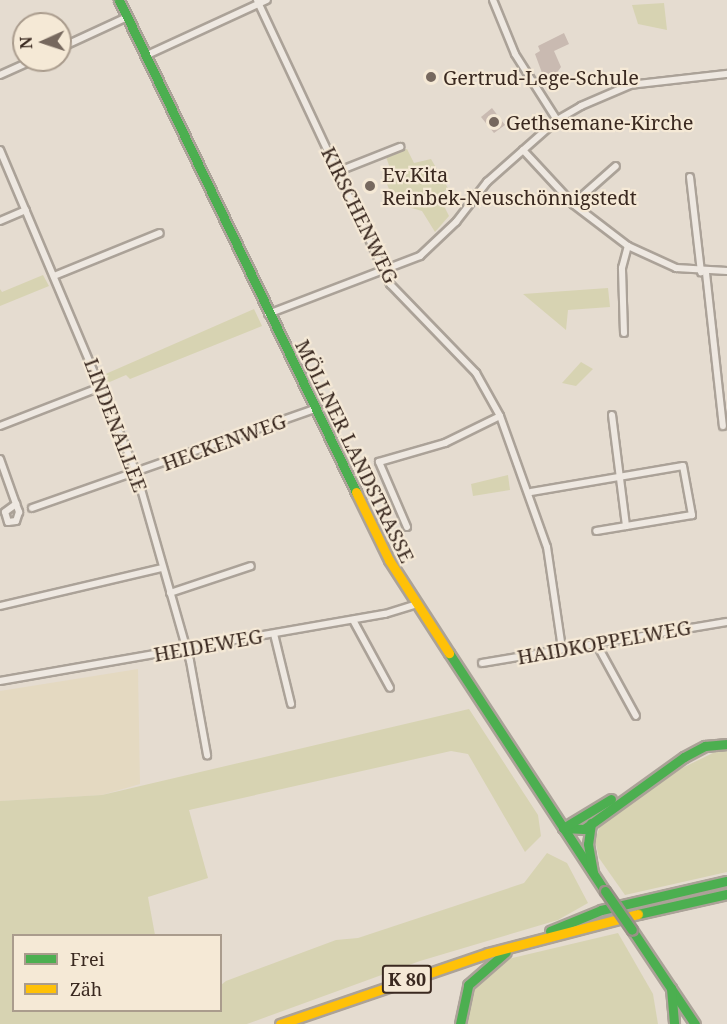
<!DOCTYPE html>
<meta charset="utf-8">
<style>
body{margin:0}
#map{position:relative;width:727px;height:1024px;overflow:hidden;background:#e5dcd0;font-family:"Noto Serif",serif}
div>[style]{position:absolute}
.farmland>*{inset:0;background:#e4d9c1}
.green>*{inset:0;background:#d7d3b2}
.building>*{inset:0;background:#c9bab1}
.roads{filter:drop-shadow(2px 0 #aba298) drop-shadow(-2px 0 #aba298) drop-shadow(0 2px #aba298) drop-shadow(0 -2px #aba298)}
.street>*{height:6px;margin:-3px;padding:0 3px;transform-origin:3px;border-radius:3px;background:#eee8e1}
.fast>*{height:9px;margin:-4.5px;padding:0 4.5px;transform-origin:4.5px;border-radius:4.5px;background:#4caf50}
.slow>*{height:9px;margin:-4.5px;padding:0 4.5px;transform-origin:4.5px;border-radius:4.5px;background:#ffc107}
.bridges{filter:drop-shadow(2px 0 #9a9188) drop-shadow(-2px 0 #9a9188) drop-shadow(0 2px #9a9188) drop-shadow(0 -2px #9a9188)}
.fast-bridge>*{height:9px;margin:-4.5px;padding:0 4.5px;transform-origin:4.5px;border-radius:4.5px;background:#4caf50}
.dots>*{width:16px;height:16px;translate:-50% -50%;box-sizing:border-box;border:3px solid #f5e9d6;border-radius:50%}
span{translate:-50% -50%;white-space:nowrap;text-align:center;line-height:1.15;-webkit-text-stroke:4.5px #f5e9d6;paint-order:stroke}
.shield-label span{padding:2px 4px;background:#f5e9d6;border:2px solid;border-radius:4px;-webkit-text-stroke-width:0}
.shield-label{font-size:18px;color:#3a2920;font-weight:700}
.poi-label{font-size:20px;color:#3a2920}
.left{translate:0 -50%;text-align:left}
.street-label{font-size:20px;color:#3a2920}
.legend{position:absolute;left:12px;top:934px;width:210px;height:78px;box-sizing:border-box;background:#f5e9d6;border:2px solid #aa9c8d;margin:0;padding:8px 10px;list-style:none;font-size:18px;color:#3a2920}
.legend li{display:flex;align-items:center;gap:12px;height:30px}
.legend b{width:30px;border:2px solid #aa9c8d}
.north{position:absolute;left:12px;top:12px;width:60px;height:60px;box-sizing:border-box;background:#f5e9d6;border:2px solid #aa9c8d;border-radius:50%;rotate:267deg;font-size:16px;font-weight:700;line-height:24px;text-align:center;color:#3a2920}
.north::after{content:'';display:block;margin:auto;width:21px;height:27px;background:#76685e;clip-path:polygon(50% 0,100% 100%,50% 72%,0 100%)}
</style>
<div id="map">
<div class="farmland">
<div style="clip-path:polygon(138px 669px,140px 784px,102px 795px,0 801px,0 691px)"></div>
</div>
<div class="green">
<div style="clip-path:polygon(664px 3px,667px 30px,638px 24px,632px 5px)"></div>
<div style="clip-path:polygon(407px 149px,414px 163px,431px 159px,448px 188px,439px 196px,449px 216px,435px 232px,422px 211px,401px 205px,397px 192px,391px 194px,382px 172px,390px 168px,386px 157px)"></div>
<div style="clip-path:polygon(43px 275px,49px 286px,0 306px,0 289px,2px 292px)"></div>
<div style="clip-path:polygon(608px 288px,610px 307px,568px 310px,566px 330px,523px 294px)"></div>
<div style="clip-path:polygon(254px 309px,262px 326px,130px 379px,126px 375px,105px 384px,101px 376px)"></div>
<div style="clip-path:polygon(581px 362px,593px 369px,576px 386px,562px 383px)"></div>
<div style="clip-path:polygon(508px 475px,510px 490px,473px 496px,471px 484px)"></div>
<div style="clip-path:polygon(469px 709px,538px 815px,541px 836px,525px 852px,468px 754px,451px 751px,189px 810px,208px 878px,148px 897px,155px 935px,14px 936px,14px 1010px,220px 1010px,221px 985px,226px 981px,336px 940px,358px 938px,524px 883px,547px 853px,567px 863px,588px 903px,558px 920px,420px 961px,247px 1024px,0 1024px,0 801px,102px 795px)"></div>
<div style="clip-path:polygon(719px 750px,727px 751px,727px 872px,625px 895px,599px 858px,595px 840px,600px 826px,672px 773px)"></div>
<div style="clip-path:polygon(618px 933px,653px 994px,658px 1024px,465px 1024px,475px 981px,504px 960px)"></div>
</div>
<div class="building">
<div style="clip-path:polygon(564px 33px,569px 44px,554px 51px,561px 67px,556px 74px,561px 83px,548px 89px,535px 54px,540px 51px,538px 46px)"></div>
<div style="clip-path:polygon(492px 108px,505px 125px,494px 133px,481px 117px)"></div>
</div>
<div class="roads">
<div class="street">
<div style="left:257px;top:0;width:314px;rotate:64.9deg"></div>
<div style="left:390px;top:284px;width:124px;rotate:46deg"></div>
<div style="left:476px;top:373px;width:49px;rotate:60.8deg"></div>
<div style="left:500px;top:416px;width:139px;rotate:70.3deg"></div>
<div style="left:547px;top:547px;width:103px;rotate:81.6deg"></div>
<div style="left:493px;top:0;width:58px;rotate:67.8deg"></div>
<div style="left:515px;top:54px;width:78px;rotate:57.5deg"></div>
<div style="left:60px;top:48px;width:74px;rotate:-24.8deg"></div>
<div style="left:145px;top:56px;width:134px;rotate:-24.7deg"></div>
<div style="left:0;top:75px;width:36px;rotate:-24deg"></div>
<div style="left:0;top:150px;width:353px;rotate:67.1deg"></div>
<div style="left:137px;top:475px;width:193px;rotate:74.1deg"></div>
<div style="left:190px;top:661px;width:96px;rotate:79.7deg"></div>
<div style="left:523px;top:150px;width:74px;rotate:47.2deg"></div>
<div style="left:573px;top:204px;width:69px;rotate:37.4deg"></div>
<div style="left:628px;top:246px;width:53px;rotate:24.6deg"></div>
<div style="left:676px;top:268px;width:51px;rotate:3.4deg"></div>
<div style="left:339px;top:171px;width:66px;rotate:-21.5deg"></div>
<div style="left:690px;top:177px;width:96px;rotate:83.4deg"></div>
<div style="left:573px;top:204px;width:57px;rotate:-41.5deg"></div>
<div style="left:0;top:221px;width:28px;rotate:-23deg"></div>
<div style="left:706px;top:273px;width:154px;rotate:83.7deg"></div>
<div style="left:54px;top:276px;width:114px;rotate:-22.1deg"></div>
<div style="left:268px;top:314px;width:163px;rotate:-20.9deg"></div>
<div style="left:420px;top:256px;width:50px;rotate:-43.4deg"></div>
<div style="left:456px;top:222px;width:51px;rotate:-52.2deg"></div>
<div style="left:487px;top:182px;width:94px;rotate:-41.5deg"></div>
<div style="left:557px;top:120px;width:28px;rotate:-30deg"></div>
<div style="left:581px;top:106px;width:53px;rotate:-23.2deg"></div>
<div style="left:630px;top:85px;width:98px;rotate:-6.5deg"></div>
<div style="left:624px;top:333px;width:65px;rotate:-91.8deg"></div>
<div style="left:622px;top:268px;width:23px;rotate:-75deg"></div>
<div style="left:612px;top:415px;width:112px;rotate:82.8deg"></div>
<div style="left:0;top:426px;width:110px;rotate:-21.2deg"></div>
<div style="left:0;top:459px;width:48px;rotate:70.4deg"></div>
<div style="left:16px;top:504px;width:9px;rotate:69deg"></div>
<div style="left:19px;top:512px;width:9px;rotate:108deg"></div>
<div style="left:16px;top:521px;width:8px;rotate:173deg"></div>
<div style="left:8px;top:522px;width:10px;rotate:-107deg"></div>
<div style="left:5px;top:512px;width:14px;rotate:-36deg"></div>
<div style="left:531px;top:492px;width:154px;rotate:-9.7deg"></div>
<div style="left:683px;top:466px;width:50px;rotate:79.6deg"></div>
<div style="left:692px;top:515px;width:97px;rotate:170.5deg"></div>
<div style="left:32px;top:508px;width:299px;rotate:-19.3deg"></div>
<div style="left:407px;top:527px;width:71px;rotate:-113.3deg"></div>
<div style="left:379px;top:462px;width:69px;rotate:-16.1deg"></div>
<div style="left:445px;top:443px;width:61px;rotate:-26.1deg"></div>
<div style="left:170px;top:593px;width:85px;rotate:-18.4deg"></div>
<div style="left:0;top:606px;width:166px;rotate:-13.2deg"></div>
<div style="left:353px;top:620px;width:77px;rotate:61.4deg"></div>
<div style="left:274px;top:634px;width:72px;rotate:76.3deg"></div>
<div style="left:596px;top:643px;width:83px;rotate:61.3deg"></div>
<div style="left:482px;top:663px;width:248px;rotate:-9.5deg"></div>
<div style="left:0;top:681px;width:391px;rotate:-9.9deg"></div>
<div style="left:385px;top:614px;width:30px;rotate:-17deg"></div>
</div>
<div class="fast">
<div style="left:119px;top:0;width:546px;rotate:64.28deg"></div>
<div style="left:449px;top:653px;width:285px;rotate:56.8deg"></div>
<div style="left:591px;top:823px;width:21px;rotate:98deg"></div>
<div style="left:588px;top:844px;width:29px;rotate:80deg"></div>
<div style="left:563px;top:828px;width:21px;rotate:3deg"></div>
<div style="left:584px;top:829px;width:123px;rotate:-35.8deg"></div>
<div style="left:684px;top:757px;width:24px;rotate:-28deg"></div>
<div style="left:705px;top:746px;width:22px;rotate:-5deg"></div>
<div style="left:563px;top:828px;width:56px;rotate:-31.1deg"></div>
<div style="left:638px;top:914px;width:91px;rotate:-12.7deg"></div>
<div style="left:632px;top:930px;width:113px;rotate:56.2deg"></div>
<div style="left:550px;top:931px;width:55px;rotate:-22.4deg"></div>
<div style="left:601px;top:910px;width:129px;rotate:-13deg"></div>
<div style="left:671px;top:988px;width:36px;rotate:85deg"></div>
<div style="left:460px;top:1024px;width:40px;rotate:-78deg"></div>
<div style="left:468px;top:985px;width:50px;rotate:-41deg"></div>
</div>
<div class="slow">
<div style="left:356px;top:492px;width:76px;rotate:64.1deg"></div>
<div style="left:389px;top:560px;width:111px;rotate:57.2deg"></div>
<div style="left:280px;top:1024px;width:220px;rotate:-18.8deg"></div>
<div style="left:488px;top:953px;width:155px;rotate:-14.6deg"></div>
</div>
</div>
<div class="bridges">
<div class="fast-bridge">
<div style="left:605px;top:891px;width:47px;rotate:55.3deg"></div>
</div>
</div>
<div class="dots">
<div style="left:431px;top:77px;background:#76685e"></div>
<div style="left:494px;top:122px;background:#76685e"></div>
<div style="left:370px;top:186px;background:#76685e"></div>
</div>
<div class="shield-label">
<span style="left:407px;top:979px">K 80</span>
</div>
<div class="poi-label">
<span class="left" style="left:443px;top:77px">Gertrud-Lege-Schule</span>
<span class="left" style="left:506px;top:122px">Gethsemane-Kirche</span>
<span class="left" style="left:382px;top:186px">Ev.Kita<br>Reinbek-Neuschönnigstedt</span>
</div>
<div class="street-label">
<span style="left:360px;top:215px;rotate:64deg">KIRSCHENWEG</span>
<span style="left:116px;top:425px;rotate:69deg">LINDENALLEE</span>
<span style="left:224px;top:442px;rotate:-20deg">HECKENWEG</span>
<span style="left:355px;top:451px;rotate:64deg">MÖLLNER LANDSTRASSE</span>
<span style="left:604px;top:642px;rotate:-10deg">HAIDKOPPELWEG</span>
<span style="left:208px;top:645px;rotate:-10deg">HEIDEWEG</span>
</div>
<ul class="legend">
<li><b style="height:8px;background:#4caf50"></b>Frei</li>
<li><b style="height:8px;background:#ffc107"></b>Zäh</li>
</ul>
<div class="north">N</div>
</div>
